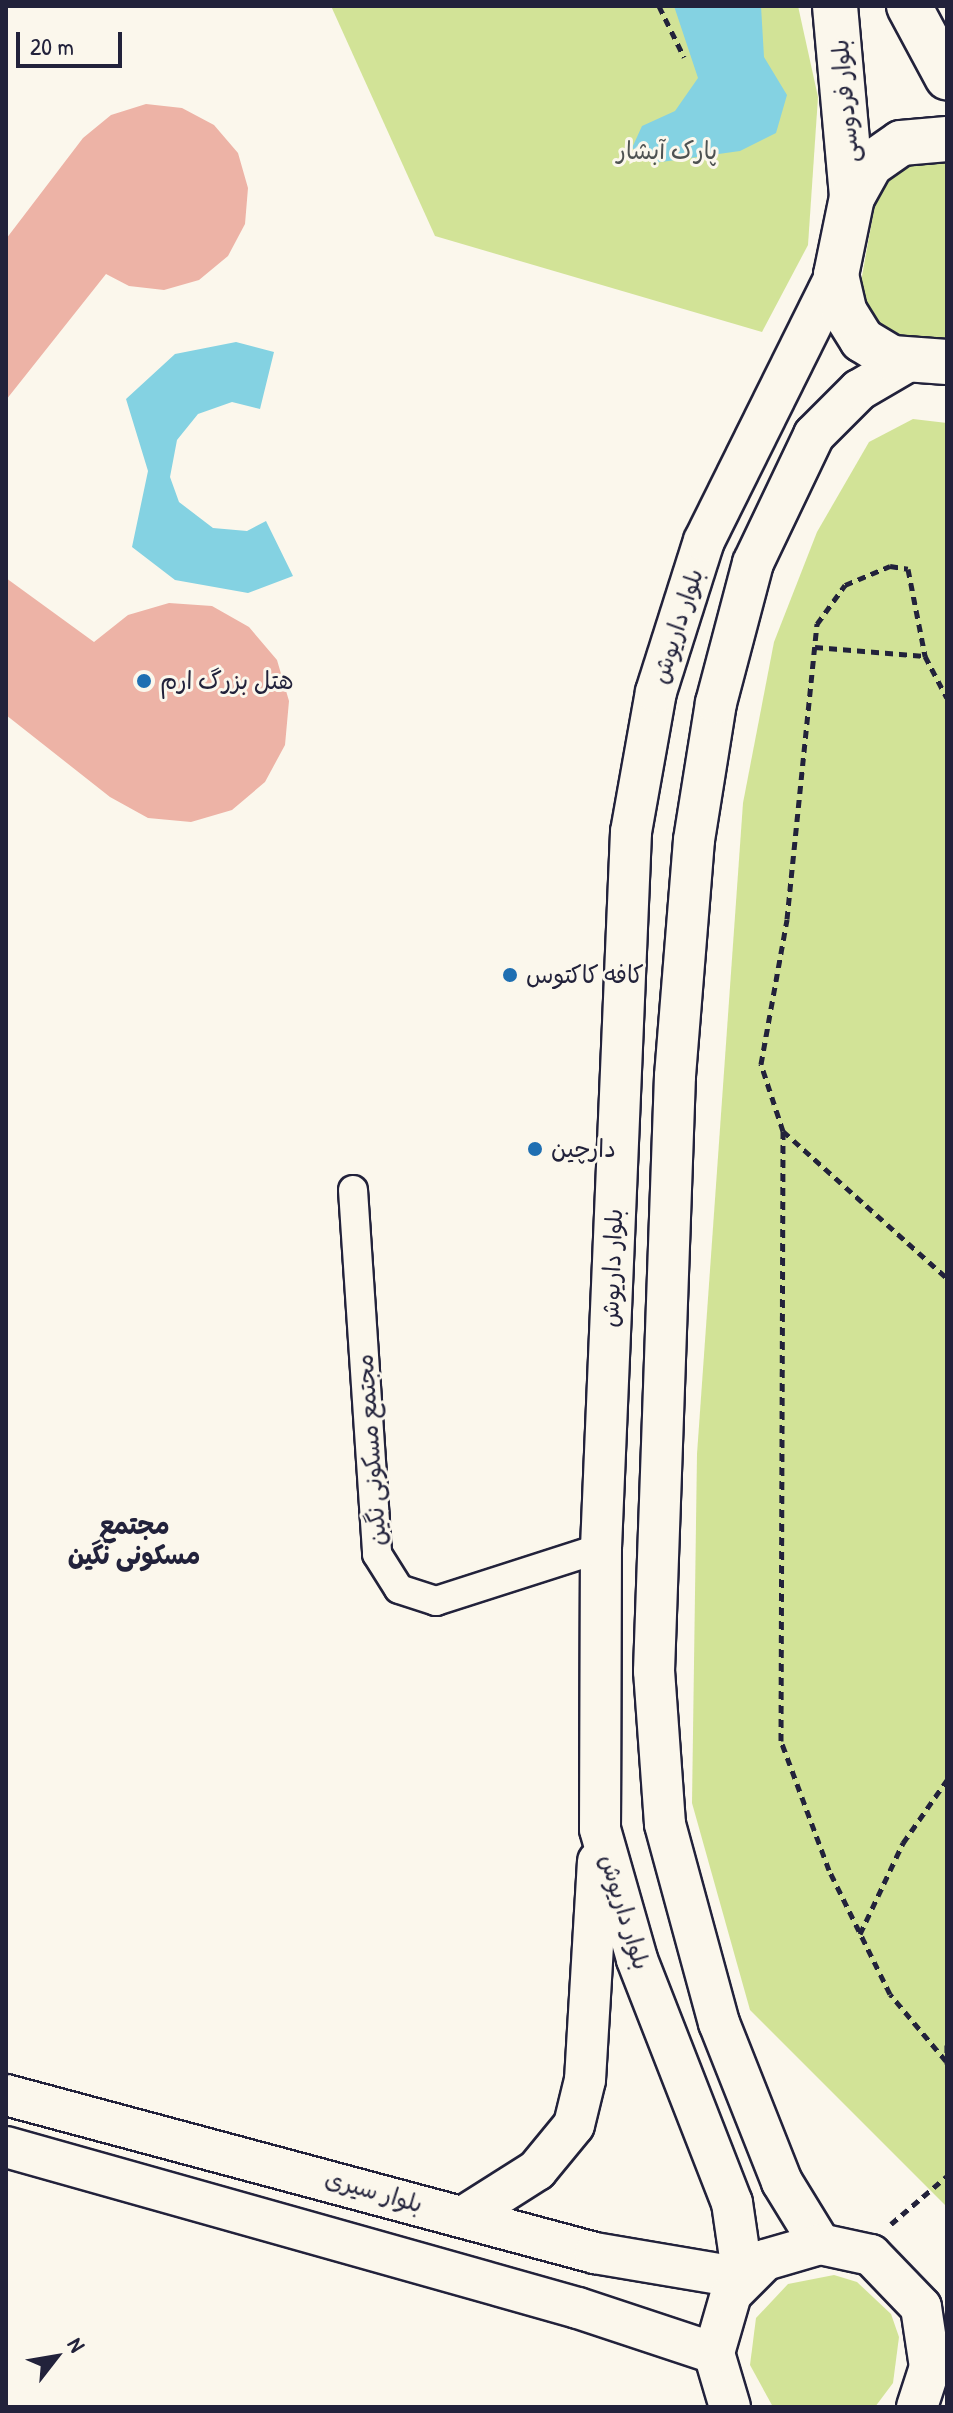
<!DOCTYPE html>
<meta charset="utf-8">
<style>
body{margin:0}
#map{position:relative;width:953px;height:2413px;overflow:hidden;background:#fbf7ec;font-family:"Patrick Hand","Playpen Sans Arabic",sans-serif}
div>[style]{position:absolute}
.green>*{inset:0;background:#d2e397}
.water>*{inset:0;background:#84d2e2}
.building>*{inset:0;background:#edb3a6}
.path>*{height:5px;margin-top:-2.5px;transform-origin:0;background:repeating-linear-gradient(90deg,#22223b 0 8px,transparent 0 14px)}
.roads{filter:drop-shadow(2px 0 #22223b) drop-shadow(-2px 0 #22223b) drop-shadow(0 2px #22223b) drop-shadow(0 -2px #22223b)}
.street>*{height:28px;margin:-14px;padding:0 14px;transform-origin:14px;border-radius:14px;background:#fbf7ec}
.secondary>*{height:40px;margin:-20px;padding:0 20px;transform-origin:20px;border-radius:20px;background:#fbf7ec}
.primary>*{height:44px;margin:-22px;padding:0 22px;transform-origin:22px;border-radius:22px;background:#fbf7ec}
.dots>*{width:22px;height:22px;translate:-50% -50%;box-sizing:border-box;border:4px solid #fbf7ec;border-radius:50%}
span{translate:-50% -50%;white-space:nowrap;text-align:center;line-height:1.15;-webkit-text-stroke:6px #fbf7ec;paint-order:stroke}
.street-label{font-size:24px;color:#22223b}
.park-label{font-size:24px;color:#4e5252}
.poi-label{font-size:24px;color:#22223b}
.left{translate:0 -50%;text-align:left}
.neighbourhood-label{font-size:26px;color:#22223b;font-weight:700}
.frame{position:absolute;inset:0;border:8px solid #22223b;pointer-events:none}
.north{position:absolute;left:16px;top:2317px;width:80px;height:80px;-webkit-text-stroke:6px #fbf7ec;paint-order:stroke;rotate:59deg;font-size:22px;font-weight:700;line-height:32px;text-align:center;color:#22223b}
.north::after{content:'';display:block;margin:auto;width:28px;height:36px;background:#22223b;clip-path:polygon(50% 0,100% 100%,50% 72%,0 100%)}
.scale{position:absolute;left:16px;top:32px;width:106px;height:36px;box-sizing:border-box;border:4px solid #22223b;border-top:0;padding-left:10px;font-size:24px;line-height:28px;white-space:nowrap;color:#22223b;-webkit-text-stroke:6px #fbf7ec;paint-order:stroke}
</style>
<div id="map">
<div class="green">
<div style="clip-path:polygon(331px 6px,798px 6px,818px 97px,808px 245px,762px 332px,435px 236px)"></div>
<div style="clip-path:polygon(947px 157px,947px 346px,908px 341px,875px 325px,859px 293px,878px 187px,895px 165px)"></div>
<div style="clip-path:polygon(913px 419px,947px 423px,947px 2207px,750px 2010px,692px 1803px,697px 1454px,743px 803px,774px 642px,817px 532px,869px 442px)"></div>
<div style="clip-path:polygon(834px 2275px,857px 2282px,891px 2314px,899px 2337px,893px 2383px,875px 2407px,773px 2407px,750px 2365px,756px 2318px,788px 2284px)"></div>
</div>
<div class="water">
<div style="clip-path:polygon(674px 6px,761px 6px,764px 57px,787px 95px,776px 133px,740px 151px,654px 163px,632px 148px,642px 126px,675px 111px,698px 78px)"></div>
<div style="clip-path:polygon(236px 342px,274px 352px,260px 409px,232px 402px,198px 414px,177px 440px,170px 477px,179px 502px,213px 528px,247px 531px,266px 521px,293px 576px,248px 593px,175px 580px,132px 547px,148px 471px,126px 399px,175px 354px)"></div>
</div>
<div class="building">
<div style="clip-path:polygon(146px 104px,182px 108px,214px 125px,238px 153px,248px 188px,245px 224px,228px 256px,199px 280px,164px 290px,129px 286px,106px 274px,6px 400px,6px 239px,83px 138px,111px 115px)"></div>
<div style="clip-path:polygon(6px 578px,94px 642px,128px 615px,169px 603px,212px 606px,249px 627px,277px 660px,289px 701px,285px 745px,265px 782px,232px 810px,191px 822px,148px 818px,110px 797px,6px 715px)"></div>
</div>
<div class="path">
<div style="left:659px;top:6px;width:57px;rotate:63.9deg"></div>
<div style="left:815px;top:647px;width:110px;rotate:4.7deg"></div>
<div style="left:783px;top:1131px;width:220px;rotate:41.9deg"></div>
<div style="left:860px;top:1934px;width:101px;rotate:-64.7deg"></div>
<div style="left:903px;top:1843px;width:77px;rotate:-55.1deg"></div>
<div style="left:947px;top:2045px;width:19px;rotate:90deg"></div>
<div style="left:946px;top:2061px;width:87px;rotate:-129.9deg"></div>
<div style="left:890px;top:1994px;width:138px;rotate:-116.2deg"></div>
<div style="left:829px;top:1870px;width:138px;rotate:-110.4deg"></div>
<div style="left:781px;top:1741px;width:610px;rotate:-89.81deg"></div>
<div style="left:783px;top:1131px;width:71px;rotate:-108.2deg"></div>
<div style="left:761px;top:1064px;width:147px;rotate:-79.8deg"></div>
<div style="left:787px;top:919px;width:297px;rotate:-84.2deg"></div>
<div style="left:817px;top:624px;width:48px;rotate:-54.3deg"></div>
<div style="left:845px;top:585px;width:49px;rotate:-22.9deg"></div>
<div style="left:890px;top:566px;width:18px;rotate:9deg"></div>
<div style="left:908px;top:569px;width:89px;rotate:78.9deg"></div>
<div style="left:925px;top:656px;width:47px;rotate:62.4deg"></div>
<div style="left:891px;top:2224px;width:74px;rotate:-40.6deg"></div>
</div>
<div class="roads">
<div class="street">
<div style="left:353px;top:1190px;width:365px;rotate:86.2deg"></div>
<div style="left:377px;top:1554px;width:41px;rotate:57.8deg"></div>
<div style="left:399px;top:1589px;width:39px;rotate:18deg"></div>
<div style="left:436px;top:1601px;width:173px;rotate:-17.8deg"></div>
</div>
<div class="secondary">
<div style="left:6px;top:2095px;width:610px;rotate:15.02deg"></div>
<div style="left:595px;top:2253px;width:150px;rotate:9.6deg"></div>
<div style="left:6px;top:2147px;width:594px;rotate:15.72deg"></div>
<div style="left:578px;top:2308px;width:143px;rotate:18.3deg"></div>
<div style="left:463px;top:2217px;width:88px;rotate:-32.4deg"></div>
<div style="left:537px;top:2170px;width:58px;rotate:-50.6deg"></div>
<div style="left:574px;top:2125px;width:46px;rotate:-76.3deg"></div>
<div style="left:585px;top:2080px;width:219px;rotate:-86.6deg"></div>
<div style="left:820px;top:2244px;width:73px;rotate:-121.5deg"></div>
<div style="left:782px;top:2182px;width:171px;rotate:-111.6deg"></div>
<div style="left:719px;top:2023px;width:206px;rotate:-105.2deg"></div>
<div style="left:665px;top:1824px;width:153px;rotate:-94.1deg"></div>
<div style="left:654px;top:1671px;width:595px;rotate:-87.98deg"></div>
<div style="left:675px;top:1076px;width:237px;rotate:-85.4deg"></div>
<div style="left:694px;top:840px;width:139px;rotate:-80.9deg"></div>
<div style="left:716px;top:703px;width:145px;rotate:-75.2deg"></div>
<div style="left:753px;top:563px;width:142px;rotate:-64.5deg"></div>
<div style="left:814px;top:435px;width:64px;rotate:-45deg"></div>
<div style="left:859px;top:390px;width:56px;rotate:-30.3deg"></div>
<div style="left:743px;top:2278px;width:76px;rotate:-98.3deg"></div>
<div style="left:732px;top:2203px;width:262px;rotate:-111.3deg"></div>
<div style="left:637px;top:1959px;width:135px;rotate:-105.9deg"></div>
<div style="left:600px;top:1829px;width:281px;rotate:-89.8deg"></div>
<div style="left:601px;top:1548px;width:717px;rotate:-87.6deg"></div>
<div style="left:631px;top:832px;width:142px;rotate:-79.9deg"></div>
<div style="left:656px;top:692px;width:158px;rotate:-72.4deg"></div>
<div style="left:704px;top:541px;width:297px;rotate:-63.6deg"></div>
<div style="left:730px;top:2407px;width:56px;rotate:-106.5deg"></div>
<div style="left:714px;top:2353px;width:61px;rotate:-73.9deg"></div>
<div style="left:731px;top:2294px;width:48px;rotate:-45deg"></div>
<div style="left:765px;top:2260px;width:57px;rotate:-16.2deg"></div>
<div style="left:820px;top:2244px;width:52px;rotate:12.2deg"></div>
<div style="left:871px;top:2255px;width:72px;rotate:46.1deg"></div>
<div style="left:921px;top:2307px;width:61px;rotate:81.5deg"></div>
<div style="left:930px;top:2367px;width:42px;rotate:108deg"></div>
</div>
<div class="primary">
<div style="left:835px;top:6px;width:192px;rotate:84.9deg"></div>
<div style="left:909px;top:6px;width:81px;rotate:61.8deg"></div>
<div style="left:947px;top:139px;width:46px;rotate:175deg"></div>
<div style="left:901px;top:143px;width:38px;rotate:145deg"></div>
<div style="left:870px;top:165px;width:37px;rotate:119deg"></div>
<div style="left:852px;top:197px;width:80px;rotate:101.6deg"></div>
<div style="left:836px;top:275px;width:37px;rotate:77deg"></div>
<div style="left:844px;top:311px;width:34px;rotate:58deg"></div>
<div style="left:862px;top:340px;width:35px;rotate:31deg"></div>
<div style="left:892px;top:358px;width:55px;rotate:4.2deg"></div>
</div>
</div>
<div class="dots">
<div style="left:144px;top:681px;background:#1f6fb2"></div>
<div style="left:510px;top:975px;background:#1f6fb2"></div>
<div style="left:535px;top:1149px;background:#1f6fb2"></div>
</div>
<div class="street-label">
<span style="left:845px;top:101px;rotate:-95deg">بلوار فردوسی</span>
<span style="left:677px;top:626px;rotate:-72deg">بلوار داریوش</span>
<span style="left:612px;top:1268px;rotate:-88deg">بلوار داریوش</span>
<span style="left:371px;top:1450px;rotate:-94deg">مجتمع مسکونی نگین</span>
<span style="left:625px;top:1912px;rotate:73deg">بلوار داریوش</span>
<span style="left:374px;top:2191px;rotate:16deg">بلوار سیری</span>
</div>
<div class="park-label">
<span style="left:667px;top:151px">پارک آبشار</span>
</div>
<div class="poi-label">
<span class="left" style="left:160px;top:681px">هتل بزرگ ارم</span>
<span class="left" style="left:526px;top:975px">کافه کاکتوس</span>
<span class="left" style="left:551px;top:1149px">دارچین</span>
</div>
<div class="neighbourhood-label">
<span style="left:134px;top:1540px">مجتمع<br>مسکونی نگین</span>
</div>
<div class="frame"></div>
<div class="north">N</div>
<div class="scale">20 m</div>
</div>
